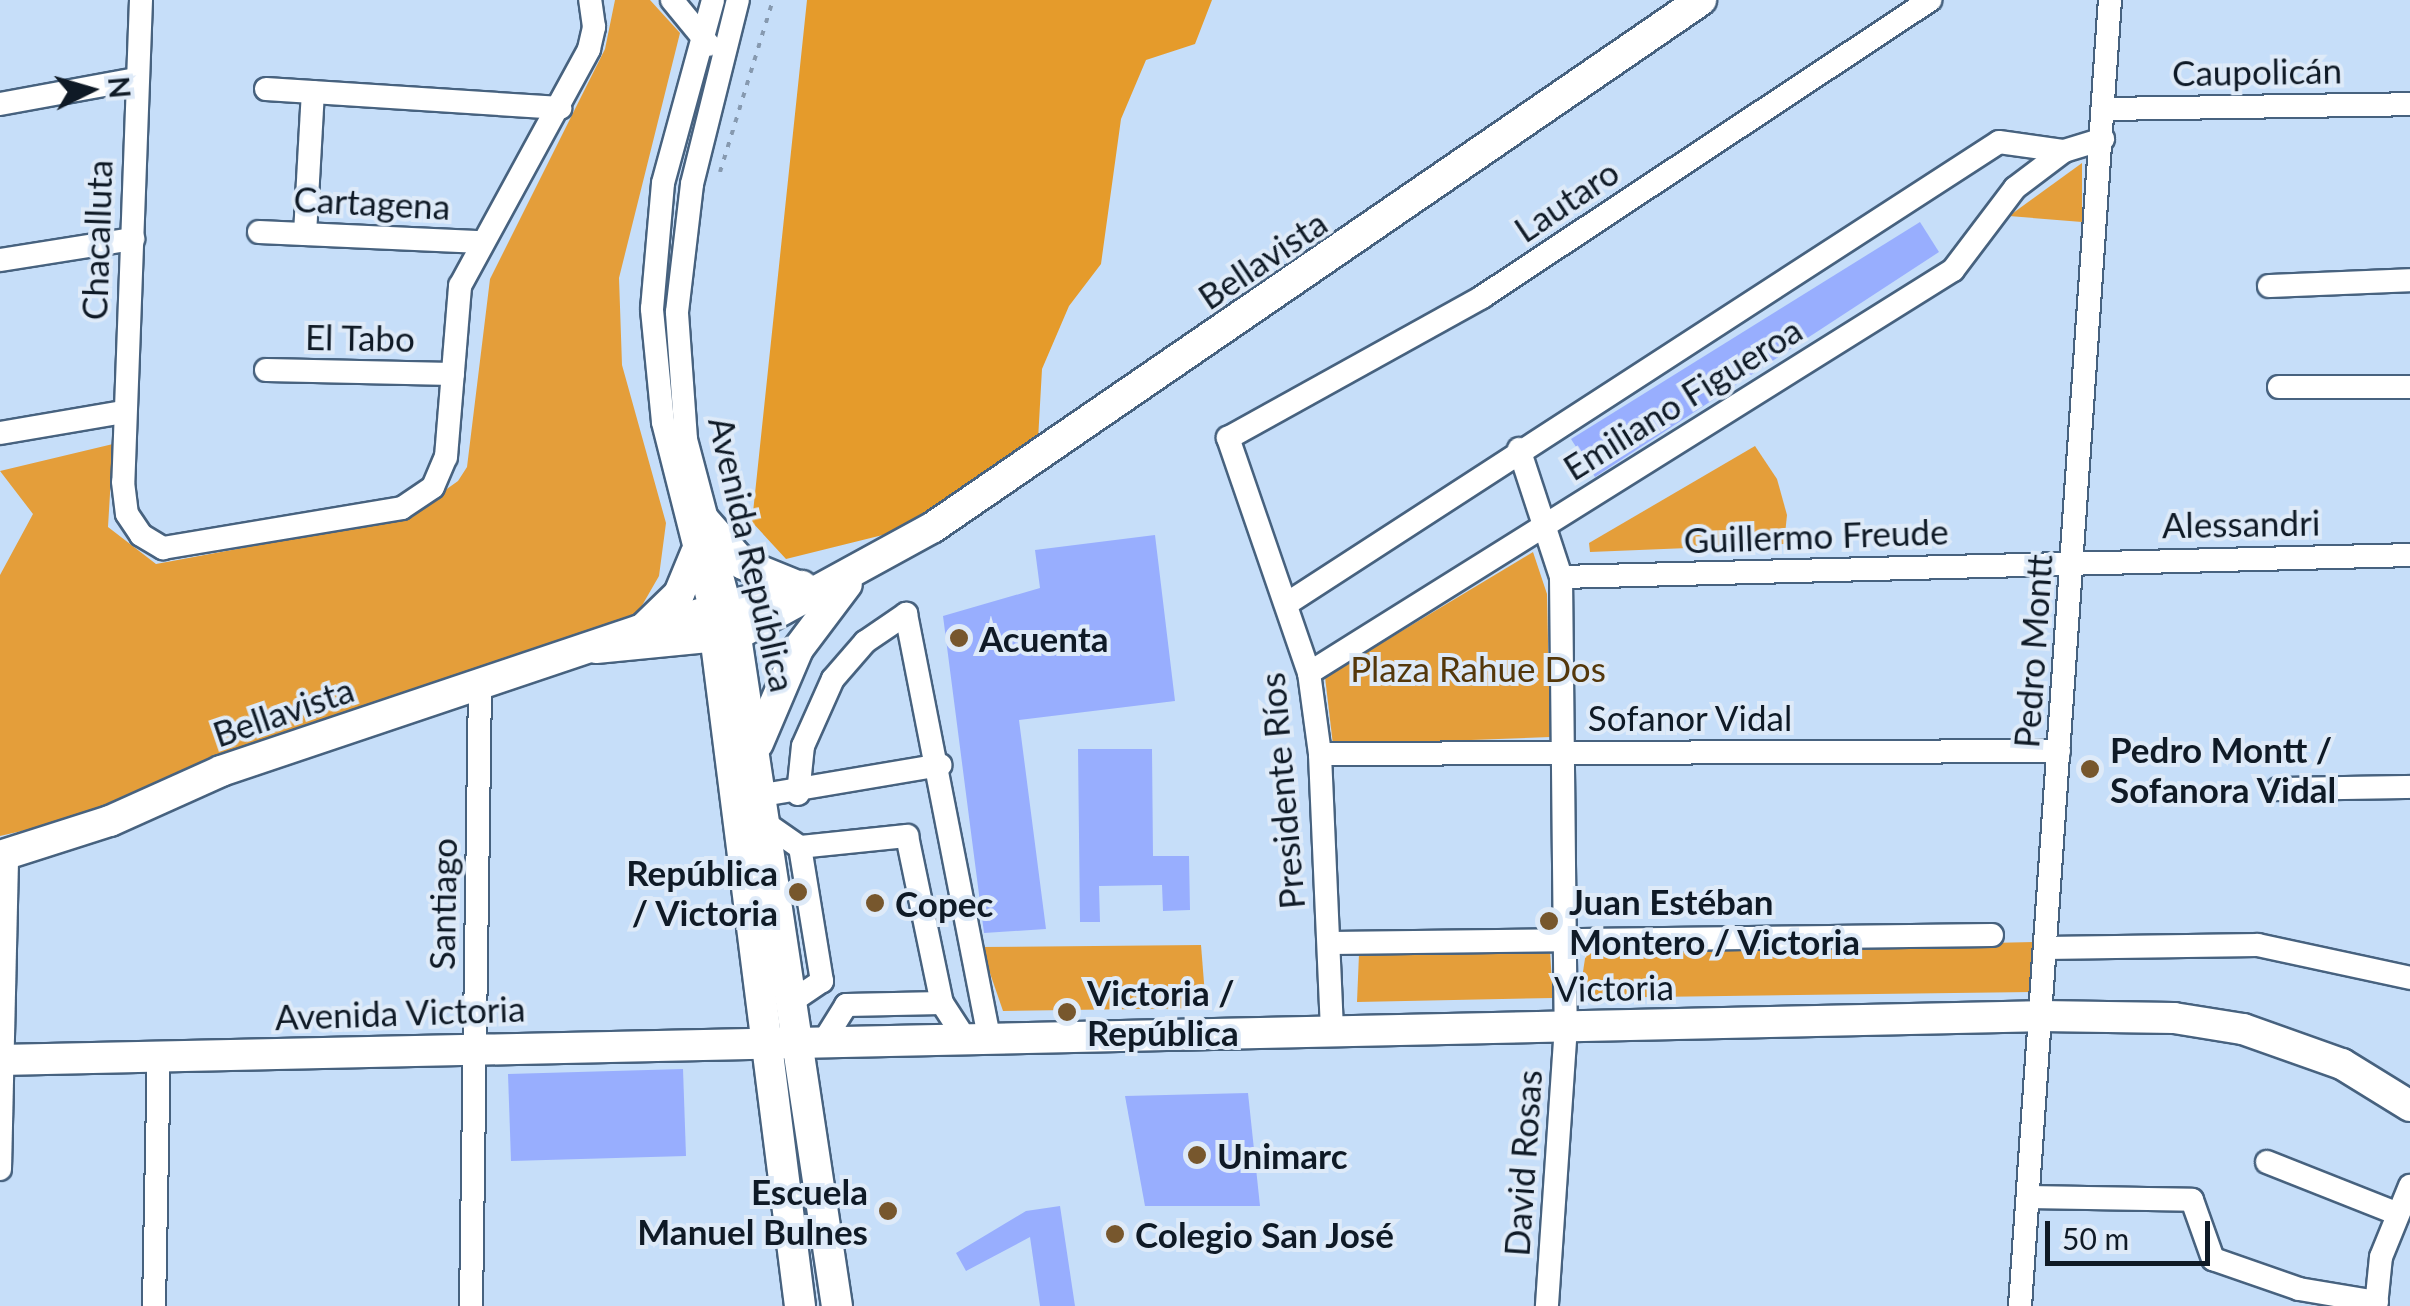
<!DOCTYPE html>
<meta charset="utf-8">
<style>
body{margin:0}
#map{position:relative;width:2410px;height:1306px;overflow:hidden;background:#c6def9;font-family:Lato,sans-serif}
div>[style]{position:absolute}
.green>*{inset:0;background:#e49e3a}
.forest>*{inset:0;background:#e59b2b}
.building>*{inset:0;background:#98aefe}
.path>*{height:4px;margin-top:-2px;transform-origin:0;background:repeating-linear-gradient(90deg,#8699af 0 5px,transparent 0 13px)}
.roads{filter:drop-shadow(2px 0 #47627f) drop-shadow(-2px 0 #47627f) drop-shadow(0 2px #47627f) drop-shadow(0 -2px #47627f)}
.minor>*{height:22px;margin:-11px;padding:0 11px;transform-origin:11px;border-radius:11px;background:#fff}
.major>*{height:30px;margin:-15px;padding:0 15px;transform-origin:15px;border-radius:15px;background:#fff}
.dots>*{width:28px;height:28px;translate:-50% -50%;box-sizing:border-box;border:5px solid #deeaf8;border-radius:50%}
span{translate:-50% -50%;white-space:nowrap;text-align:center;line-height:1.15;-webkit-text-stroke:8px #deeaf8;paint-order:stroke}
.street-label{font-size:35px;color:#0f1a26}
.poi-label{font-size:35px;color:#0f1a26;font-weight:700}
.left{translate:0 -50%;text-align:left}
.right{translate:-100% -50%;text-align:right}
.park-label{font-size:35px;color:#54370a}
.north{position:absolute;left:40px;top:40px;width:100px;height:100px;-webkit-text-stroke:8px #deeaf8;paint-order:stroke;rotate:85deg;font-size:28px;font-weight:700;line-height:40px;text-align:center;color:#0f1a26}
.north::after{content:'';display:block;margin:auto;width:35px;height:45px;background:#0f1a26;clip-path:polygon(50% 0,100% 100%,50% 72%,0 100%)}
.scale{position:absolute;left:2045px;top:1221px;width:165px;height:45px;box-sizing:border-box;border:5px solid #0f1a26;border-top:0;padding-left:12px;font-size:30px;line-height:35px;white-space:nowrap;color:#0f1a26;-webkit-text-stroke:8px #deeaf8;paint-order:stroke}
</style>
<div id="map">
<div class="green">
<div style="clip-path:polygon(615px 0,650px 0,680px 33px,619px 278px,622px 365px,666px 523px,659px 576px,636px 616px,223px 759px,108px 811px,0 836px,0 575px,33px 514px,0 471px,113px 444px,108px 527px,156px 564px,406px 518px,458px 481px,467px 467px,490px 279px,605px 49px)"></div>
<div style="clip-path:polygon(2082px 163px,2082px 222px,2009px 216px)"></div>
<div style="clip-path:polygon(1755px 446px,1777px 479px,1787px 515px,1784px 544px,1590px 552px,1589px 543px)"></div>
<div style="clip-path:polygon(1533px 552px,1547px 594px,1550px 737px,1333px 745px,1325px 677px)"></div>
<div style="clip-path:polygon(2037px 942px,2032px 992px,1579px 998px,1586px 952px)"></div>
<div style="clip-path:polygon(1201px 945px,1206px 1008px,1003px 1011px,981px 947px)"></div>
<div style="clip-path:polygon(1550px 951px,1553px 998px,1357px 1002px,1359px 954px)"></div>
</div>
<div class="forest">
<div style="clip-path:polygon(807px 0,1212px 0,1195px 44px,1146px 60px,1121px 119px,1101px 264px,1069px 306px,1042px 369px,1038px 440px,911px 528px,786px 559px,752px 522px)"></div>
</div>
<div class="building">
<div style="clip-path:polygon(1920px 222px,1939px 252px,1595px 477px,1571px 439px)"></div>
<div style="clip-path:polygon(1155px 535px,1175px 701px,1019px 720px,1046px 929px,984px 933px,943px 616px,1040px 588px,1035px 550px)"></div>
<div style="clip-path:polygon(1078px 749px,1152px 749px,1153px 856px,1189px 856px,1190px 910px,1163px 911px,1162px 885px,1099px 886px,1100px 922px,1080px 922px)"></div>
<div style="clip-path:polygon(683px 1069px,686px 1156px,511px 1161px,508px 1074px)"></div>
<div style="clip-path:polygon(1248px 1093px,1260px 1206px,1145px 1206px,1125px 1096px)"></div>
<div style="clip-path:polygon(1060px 1206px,1075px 1306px,1040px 1306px,1030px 1237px,966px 1271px,956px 1253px,1026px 1211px)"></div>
</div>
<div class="path">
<div style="left:720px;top:172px;width:180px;rotate:-72.9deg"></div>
</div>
<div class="roads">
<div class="minor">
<div style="left:141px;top:0;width:482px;rotate:92.1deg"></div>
<div style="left:123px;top:482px;width:32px;rotate:83deg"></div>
<div style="left:127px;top:514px;width:25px;rotate:56deg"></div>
<div style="left:141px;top:535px;width:26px;rotate:31deg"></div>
<div style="left:163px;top:548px;width:242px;rotate:-9.5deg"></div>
<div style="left:402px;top:508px;width:37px;rotate:-34deg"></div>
<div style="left:433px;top:487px;width:33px;rotate:-67deg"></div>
<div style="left:446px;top:457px;width:172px;rotate:-85.3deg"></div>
<div style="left:460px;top:286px;width:270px;rotate:-61.4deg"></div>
<div style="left:589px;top:49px;width:23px;rotate:-77deg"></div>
<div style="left:594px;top:27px;width:27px;rotate:-98deg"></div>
<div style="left:672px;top:0;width:58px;rotate:50.6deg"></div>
<div style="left:266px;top:89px;width:295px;rotate:3.7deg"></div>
<div style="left:0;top:104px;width:138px;rotate:-10.4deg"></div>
<div style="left:2105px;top:109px;width:305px;rotate:-0.9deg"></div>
<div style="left:259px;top:232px;width:223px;rotate:2.6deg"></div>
<div style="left:305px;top:234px;width:142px;rotate:-86.8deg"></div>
<div style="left:0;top:260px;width:135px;rotate:-9deg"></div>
<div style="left:2269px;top:286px;width:141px;rotate:-2.4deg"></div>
<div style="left:266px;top:370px;width:187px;rotate:1.2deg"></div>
<div style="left:2279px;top:387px;width:131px"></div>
<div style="left:0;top:433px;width:125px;rotate:-9.7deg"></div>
<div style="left:1519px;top:449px;width:135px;rotate:71.8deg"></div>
<div style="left:1561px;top:577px;width:449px;rotate:89.4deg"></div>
<div style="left:1566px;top:1026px;width:281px;rotate:93.9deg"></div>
<div style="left:1561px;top:577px;width:849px;rotate:-1.48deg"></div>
<div style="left:1288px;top:603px;width:847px;rotate:-32.96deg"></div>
<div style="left:1999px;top:142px;width:66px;rotate:7.9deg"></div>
<div style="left:730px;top:606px;width:173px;rotate:-104.8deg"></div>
<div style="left:686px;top:439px;width:127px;rotate:-94.1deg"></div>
<div style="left:677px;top:312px;width:129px;rotate:-83.3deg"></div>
<div style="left:692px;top:184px;width:190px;rotate:-76deg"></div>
<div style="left:711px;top:612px;width:196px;rotate:-104.2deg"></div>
<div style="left:663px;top:422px;width:114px;rotate:-95.6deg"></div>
<div style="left:652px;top:309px;width:126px;rotate:-85deg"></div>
<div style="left:663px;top:183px;width:190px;rotate:-74.7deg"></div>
<div style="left:1309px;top:673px;width:760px;rotate:-32.04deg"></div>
<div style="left:1953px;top:270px;width:103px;rotate:-52.9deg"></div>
<div style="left:2015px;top:188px;width:61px;rotate:-37.1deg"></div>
<div style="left:2064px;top:151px;width:41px;rotate:-17.1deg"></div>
<div style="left:1320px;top:754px;width:739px;rotate:-0.23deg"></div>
<div style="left:2278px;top:789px;width:132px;rotate:-0.9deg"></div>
<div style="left:798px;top:794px;width:48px;rotate:-84.1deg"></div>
<div style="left:803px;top:746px;width:73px;rotate:-65.9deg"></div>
<div style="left:833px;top:679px;width:49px;rotate:-49.1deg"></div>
<div style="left:865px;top:642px;width:50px;rotate:-34.3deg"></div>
<div style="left:906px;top:614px;width:430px;rotate:78.9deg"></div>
<div style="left:763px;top:795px;width:180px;rotate:-9.6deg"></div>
<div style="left:768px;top:825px;width:39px;rotate:35deg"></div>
<div style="left:800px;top:847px;width:136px;rotate:80.7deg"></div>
<div style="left:822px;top:981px;width:32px;rotate:146deg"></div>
<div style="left:800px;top:847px;width:108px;rotate:-5.9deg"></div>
<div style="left:907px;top:836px;width:171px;rotate:78.2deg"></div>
<div style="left:1331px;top:943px;width:661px;rotate:-0.69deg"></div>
<div style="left:2045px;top:948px;width:213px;rotate:-0.8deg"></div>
<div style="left:2258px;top:945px;width:156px;rotate:12.2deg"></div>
<div style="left:1332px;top:1030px;width:276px;rotate:-92.5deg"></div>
<div style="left:1320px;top:754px;width:82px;rotate:-97.7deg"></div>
<div style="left:1309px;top:673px;width:249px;rotate:-109deg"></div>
<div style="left:1228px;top:438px;width:291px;rotate:-29deg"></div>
<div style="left:1482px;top:297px;width:538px;rotate:-33.54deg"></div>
<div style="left:825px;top:1039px;width:40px;rotate:-58deg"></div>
<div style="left:846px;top:1005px;width:96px;rotate:-1.2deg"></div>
<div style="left:942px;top:1003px;width:40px;rotate:57.1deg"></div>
<div style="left:2267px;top:1162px;width:139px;rotate:21.6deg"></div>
<div style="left:0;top:1169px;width:314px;rotate:-88.7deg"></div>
<div style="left:2028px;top:1197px;width:164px;rotate:1deg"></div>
<div style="left:2192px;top:1200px;width:63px;rotate:70.4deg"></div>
<div style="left:2213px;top:1259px;width:91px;rotate:19.2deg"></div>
<div style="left:2299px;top:1289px;width:79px;rotate:9.5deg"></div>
<div style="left:154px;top:1306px;width:250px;rotate:-88.9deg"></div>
<div style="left:471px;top:1306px;width:622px;rotate:-89.17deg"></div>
<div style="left:2020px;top:1306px;width:1309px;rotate:-86.06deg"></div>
<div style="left:2376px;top:1306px;width:49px;rotate:-84.2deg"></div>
<div style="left:2381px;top:1257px;width:77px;rotate:-67.8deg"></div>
</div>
<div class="major">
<div style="left:705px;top:521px;width:57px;rotate:48.5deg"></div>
<div style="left:743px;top:564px;width:61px;rotate:22deg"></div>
<div style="left:733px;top:617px;width:697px;rotate:81.42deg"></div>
<div style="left:713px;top:619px;width:692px;rotate:82.78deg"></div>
<div style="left:645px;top:627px;width:47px;rotate:-44.1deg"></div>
<div style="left:679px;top:594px;width:44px;rotate:-67.5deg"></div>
<div style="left:596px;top:648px;width:143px;rotate:-5.6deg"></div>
<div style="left:738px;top:634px;width:221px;rotate:-28.7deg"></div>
<div style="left:932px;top:528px;width:933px;rotate:-34.47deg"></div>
<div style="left:758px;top:743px;width:102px;rotate:-66.9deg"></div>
<div style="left:798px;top:649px;width:81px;rotate:-53deg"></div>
<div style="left:0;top:856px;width:115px;rotate:-17.7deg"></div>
<div style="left:110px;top:821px;width:122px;rotate:-24.2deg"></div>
<div style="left:221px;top:771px;width:443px;rotate:-18.6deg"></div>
<div style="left:641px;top:630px;width:167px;rotate:-15.3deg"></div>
<div style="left:0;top:1060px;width:2041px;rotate:-1.23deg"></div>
<div style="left:2041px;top:1016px;width:133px;rotate:0.9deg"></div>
<div style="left:2174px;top:1018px;width:70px;rotate:9.1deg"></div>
<div style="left:2243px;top:1029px;width:105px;rotate:19.5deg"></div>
<div style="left:2342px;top:1064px;width:80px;rotate:31.7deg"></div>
</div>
</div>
<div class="dots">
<div style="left:959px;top:638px;background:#77572d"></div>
<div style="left:2090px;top:769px;background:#77572d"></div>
<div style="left:798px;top:892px;background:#77572d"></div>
<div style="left:875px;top:903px;background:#77572d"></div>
<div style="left:1549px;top:921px;background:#77572d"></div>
<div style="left:1067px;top:1012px;background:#77572d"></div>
<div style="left:1197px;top:1155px;background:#77572d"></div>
<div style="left:888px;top:1211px;background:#77572d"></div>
<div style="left:1115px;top:1234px;background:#77572d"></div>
</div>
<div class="street-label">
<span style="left:2257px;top:71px;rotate:-1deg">Caupolicán</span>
<span style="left:1566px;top:200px;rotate:-34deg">Lautaro</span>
<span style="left:372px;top:202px;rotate:3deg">Cartagena</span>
<span style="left:96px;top:240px;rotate:-88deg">Chacalluta</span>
<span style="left:1262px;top:259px;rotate:-34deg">Bellavista</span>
<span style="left:360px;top:337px;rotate:1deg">El Tabo</span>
<span style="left:1682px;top:398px;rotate:-32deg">Emiliano Figueroa</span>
<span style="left:2241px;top:523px;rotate:-1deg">Alessandri</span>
<span style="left:1816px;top:535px;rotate:-2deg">Guillermo Freude</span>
<span style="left:753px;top:554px;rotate:77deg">Avenida República</span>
<span style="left:2032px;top:651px;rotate:-86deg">Pedro Montt</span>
<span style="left:283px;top:711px;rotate:-19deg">Bellavista</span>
<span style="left:1690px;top:717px">Sofanor Vidal</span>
<span style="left:1281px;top:791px;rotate:-95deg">Presidente Ríos</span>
<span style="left:442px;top:904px;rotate:-89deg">Santiago</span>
<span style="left:1614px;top:987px;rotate:-1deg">Victoria</span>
<span style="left:400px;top:1012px;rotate:-2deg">Avenida Victoria</span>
<span style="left:1522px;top:1163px;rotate:-86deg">David Rosas</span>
</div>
<div class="poi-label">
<span class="left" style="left:979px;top:638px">Acuenta</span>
<span class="left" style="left:2110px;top:769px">Pedro Montt /<br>Sofanora Vidal</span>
<span class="right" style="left:778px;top:892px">República<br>/ Victoria</span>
<span class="left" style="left:1569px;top:921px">Juan Estéban<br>Montero / Victoria</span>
<span class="left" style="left:895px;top:903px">Copec</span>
<span class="left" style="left:1087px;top:1012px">Victoria /<br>República</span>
<span class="left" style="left:1217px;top:1155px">Unimarc</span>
<span class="right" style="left:868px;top:1211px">Escuela<br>Manuel Bulnes</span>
<span class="left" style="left:1135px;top:1234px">Colegio San José</span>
</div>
<div class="park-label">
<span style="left:1478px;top:668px">Plaza Rahue Dos</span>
</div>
<div class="north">N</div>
<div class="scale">50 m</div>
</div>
